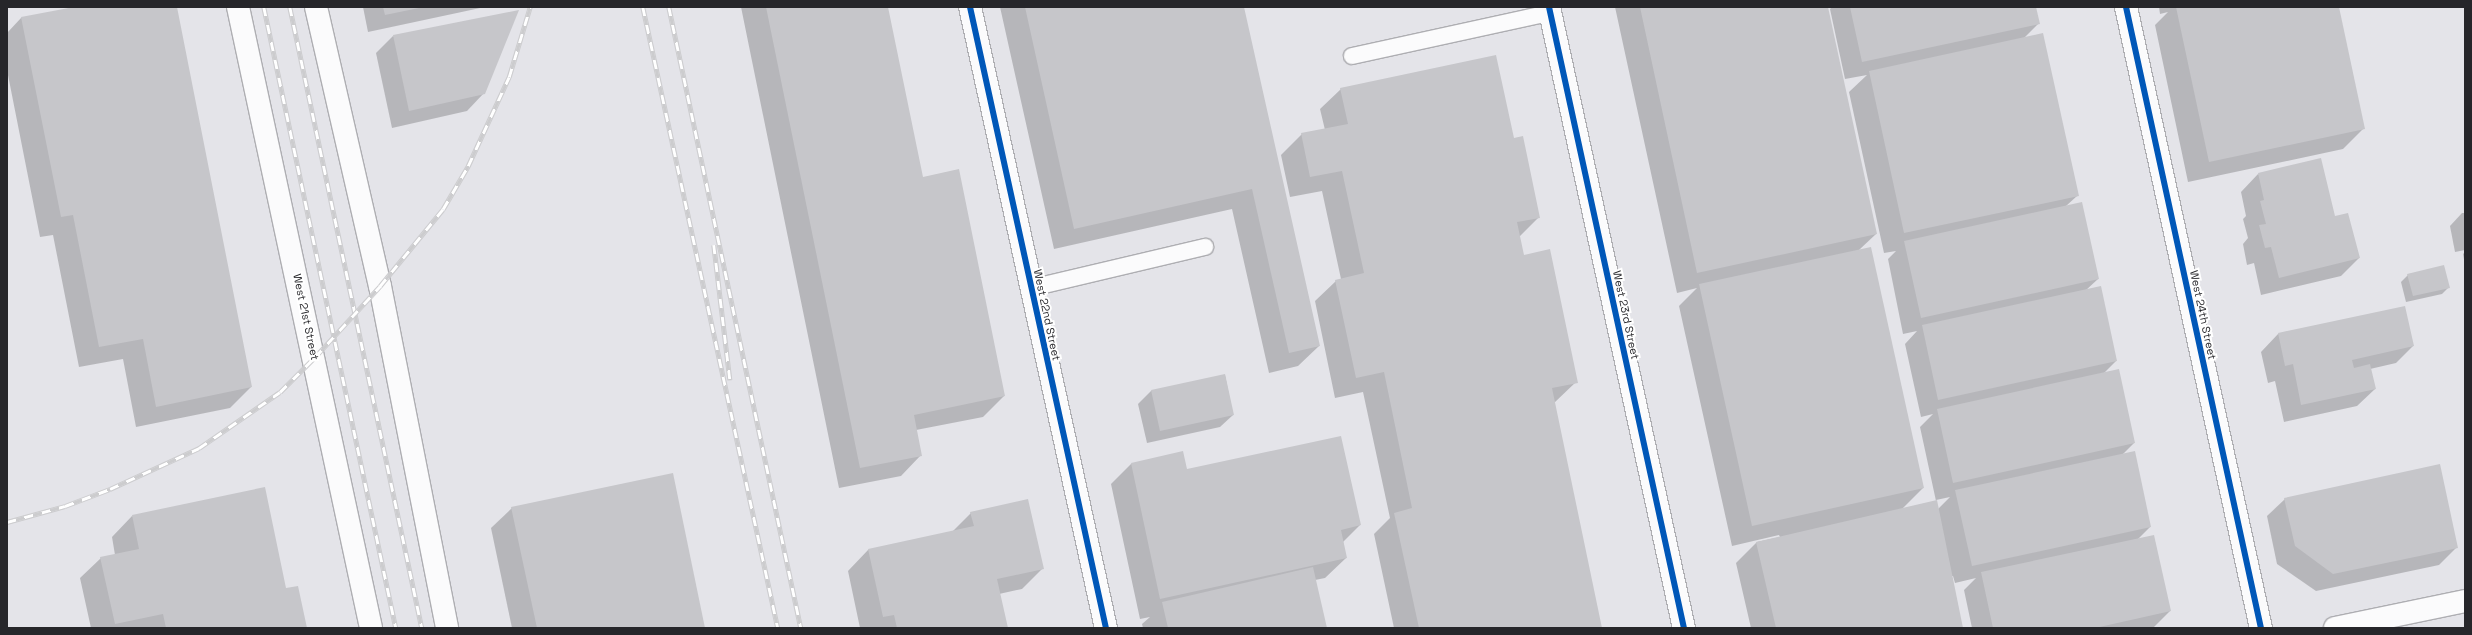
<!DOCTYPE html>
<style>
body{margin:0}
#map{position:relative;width:2472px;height:635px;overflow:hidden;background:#e4e4e9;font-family:"Space Grotesk",sans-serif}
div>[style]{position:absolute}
.shadow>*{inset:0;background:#0003}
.building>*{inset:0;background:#c6c6ca}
.roads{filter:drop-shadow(1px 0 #aeaeb2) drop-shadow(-1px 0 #aeaeb2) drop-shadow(0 1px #aeaeb2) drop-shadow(0 -1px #aeaeb2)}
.lane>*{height:16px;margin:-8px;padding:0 8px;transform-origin:8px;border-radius:8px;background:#fbfbfc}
.street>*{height:22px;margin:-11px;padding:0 11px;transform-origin:11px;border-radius:11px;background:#fbfbfc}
.secondary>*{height:22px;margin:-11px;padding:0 11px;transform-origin:11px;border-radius:11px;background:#fbfbfc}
.primary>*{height:22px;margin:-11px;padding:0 11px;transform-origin:11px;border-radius:11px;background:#fbfbfc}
.rail>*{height:4.5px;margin-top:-2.25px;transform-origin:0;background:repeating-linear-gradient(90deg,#fff 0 9px,#ccccce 0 18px);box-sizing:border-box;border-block:1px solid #ccccce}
.cycleway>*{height:6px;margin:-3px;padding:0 3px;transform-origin:3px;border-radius:3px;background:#0057b8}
span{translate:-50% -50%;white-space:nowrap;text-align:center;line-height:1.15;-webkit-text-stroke:4px #fff;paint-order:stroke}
.street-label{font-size:11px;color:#26262a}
.frame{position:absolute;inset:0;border:8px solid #26262a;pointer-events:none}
</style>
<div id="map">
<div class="shadow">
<div style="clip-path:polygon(79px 7px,176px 7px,251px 387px,230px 408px,136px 427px,123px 359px,79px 367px,53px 235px,40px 237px,7px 70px,7px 33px,21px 18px)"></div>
<div style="clip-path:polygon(363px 7px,485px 7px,368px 32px)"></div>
<div style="clip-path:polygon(741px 7px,887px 7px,922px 178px,1004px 396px,983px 417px,916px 430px,921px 455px,901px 476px,839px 488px)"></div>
<div style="clip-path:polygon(1000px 7px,1243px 7px,1319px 346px,1298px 366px,1269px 373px,1232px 209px,1054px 249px)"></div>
<div style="clip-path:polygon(evenodd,1615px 7px,1827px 7px,1876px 234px,1859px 250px,1923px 488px,1902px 509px,1936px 501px,1920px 427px,1933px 414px,1921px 417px,1905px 344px,1917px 331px,1903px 334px,1888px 259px,1896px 251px,1884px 253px,1849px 92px,1867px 75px,1845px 79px,1830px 9px,1832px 7px,2035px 7px,2039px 23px,2024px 38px,2077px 196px,2066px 206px,2098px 279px,2085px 291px,2116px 361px,2103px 374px,2134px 443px,2122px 455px,2150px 527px,2138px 539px,2170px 611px,2153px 628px,1972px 628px,1964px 590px,1976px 578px,1955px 583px,1953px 576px,1951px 576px,1962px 628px,1751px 628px,1736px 563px,1757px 542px,1780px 537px,1779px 535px,1732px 546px,1679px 306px,1697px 288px,1677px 293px,1615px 7px,1950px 497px,1938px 509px,1936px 500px,1950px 497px)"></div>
<div style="clip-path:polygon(2159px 7px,2338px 7px,2363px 129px,2343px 149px,2188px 182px,2155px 25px,2168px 12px,2160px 14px)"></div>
<div style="clip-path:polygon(393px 36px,484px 93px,467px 111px,392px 128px,376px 53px)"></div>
<div style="clip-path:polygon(1341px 89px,1513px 139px,1539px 217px,1519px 237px,1523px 256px,1576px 382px,1554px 403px,1601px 628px,1394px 628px,1374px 534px,1390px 518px,1363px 392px,1335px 398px,1315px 301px,1336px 281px,1341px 279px,1322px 191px,1290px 197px,1281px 155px,1302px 134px,1325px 130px,1320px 109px)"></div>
<div style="clip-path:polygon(2258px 174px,2334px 217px,2359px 258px,2341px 276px,2261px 295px,2254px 263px,2247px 265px,2243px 244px,2248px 238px,2243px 219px,2246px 216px,2241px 192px)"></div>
<div style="clip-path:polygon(2462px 213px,2465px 213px,2465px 250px,2455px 252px,2450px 226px)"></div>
<div style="clip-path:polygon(2465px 252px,2465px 265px,2463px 254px)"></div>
<div style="clip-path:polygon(2408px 275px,2449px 287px,2442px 294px,2406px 302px,2401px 282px)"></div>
<div style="clip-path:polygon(2278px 334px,2413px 346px,2396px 363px,2370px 369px,2375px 389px,2357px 406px,2284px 422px,2275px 381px,2268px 383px,2261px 352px)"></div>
<div style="clip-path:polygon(1225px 375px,1233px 415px,1220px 427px,1147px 443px,1138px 404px,1151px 391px)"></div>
<div style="clip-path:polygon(1131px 464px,1187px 470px,1360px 525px,1343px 542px,1346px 558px,1325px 578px,1315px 580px,1326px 628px,1143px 628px,1142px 624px,1150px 617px,1140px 619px,1111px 484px)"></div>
<div style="clip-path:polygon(2285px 499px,2457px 547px,2439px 565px,2316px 591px,2277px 564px,2267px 516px)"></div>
<div style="clip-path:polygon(512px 508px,704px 628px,512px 628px,491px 528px)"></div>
<div style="clip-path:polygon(971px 513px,1043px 568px,1022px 589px,999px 594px,1007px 628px,860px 628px,848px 571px,868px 550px,952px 532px)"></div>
<div style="clip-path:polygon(132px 516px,286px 589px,306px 628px,91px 628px,80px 578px,101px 558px,115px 555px,112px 537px)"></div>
</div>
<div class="building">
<div style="clip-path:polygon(74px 7px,177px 7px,252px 387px,156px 407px,143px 339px,99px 347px,73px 215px,61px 217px,21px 17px)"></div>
<div style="clip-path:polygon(383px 7px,419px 7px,419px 8px,385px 15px)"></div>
<div style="clip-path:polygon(766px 7px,888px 7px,923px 177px,959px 169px,1005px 396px,914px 415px,922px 456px,860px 468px)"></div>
<div style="clip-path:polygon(1025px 7px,1244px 7px,1320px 346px,1289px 353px,1252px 189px,1074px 229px)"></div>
<div style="clip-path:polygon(1640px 7px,1828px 7px,1877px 234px,1697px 273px)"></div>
<div style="clip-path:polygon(1850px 7px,2036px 7px,2040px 24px,1862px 62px)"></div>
<div style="clip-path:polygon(2176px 7px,2339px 7px,2365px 129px,2209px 162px)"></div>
<div style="clip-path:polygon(519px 10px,485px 94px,409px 111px,393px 35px)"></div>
<div style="clip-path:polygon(2043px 33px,2079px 196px,1904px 233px,1869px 71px)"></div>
<div style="clip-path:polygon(1496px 55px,1514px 138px,1523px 136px,1540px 218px,1517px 222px,1524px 255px,1550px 249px,1578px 383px,1552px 388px,1602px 628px,1419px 628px,1394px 513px,1412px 508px,1384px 372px,1356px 378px,1335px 280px,1364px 273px,1342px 171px,1310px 177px,1301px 133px,1348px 124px,1340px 88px)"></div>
<div style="clip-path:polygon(2321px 158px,2335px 216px,2348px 213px,2360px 258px,2279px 278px,2271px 247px,2265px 248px,2259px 225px,2266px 224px,2260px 201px,2264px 200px,2258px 173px)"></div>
<div style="clip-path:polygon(2082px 202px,2099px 279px,1921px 318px,1904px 241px)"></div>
<div style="clip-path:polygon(1871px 247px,1924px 488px,1752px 526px,1699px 284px)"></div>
<div style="clip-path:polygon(2444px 265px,2450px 288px,2413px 296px,2407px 274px)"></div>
<div style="clip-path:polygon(2101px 286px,2117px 361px,1938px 400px,1922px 325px)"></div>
<div style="clip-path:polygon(2405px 306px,2414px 346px,2352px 360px,2354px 368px,2370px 364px,2376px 389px,2301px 405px,2293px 364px,2285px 366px,2278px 333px)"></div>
<div style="clip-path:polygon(2119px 369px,2135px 443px,1953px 483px,1937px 409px)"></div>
<div style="clip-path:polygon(1225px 374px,1234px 415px,1160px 431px,1151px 390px)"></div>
<div style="clip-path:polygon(1341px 436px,1361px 525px,1341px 530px,1347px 558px,1160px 599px,1131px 463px,1183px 451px,1187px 469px)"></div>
<div style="clip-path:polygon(2135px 451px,2151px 527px,1972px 566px,1955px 490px)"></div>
<div style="clip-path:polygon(2440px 464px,2458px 548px,2333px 574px,2295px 546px,2284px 498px)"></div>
<div style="clip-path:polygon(673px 473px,705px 628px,537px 628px,511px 507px)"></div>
<div style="clip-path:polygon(265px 487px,286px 588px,298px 586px,307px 628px,166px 628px,163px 614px,115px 624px,100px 557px,139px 549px,132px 515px)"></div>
<div style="clip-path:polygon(1028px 499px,1044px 569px,997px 579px,1008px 628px,897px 628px,894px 615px,883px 617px,868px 549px,974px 526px,970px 512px)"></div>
<div style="clip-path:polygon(1937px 500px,1963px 628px,1776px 628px,1756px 542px)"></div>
<div style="clip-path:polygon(2154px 535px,2171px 611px,2095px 628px,1993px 628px,1981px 572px)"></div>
<div style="clip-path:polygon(1313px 567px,1327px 628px,1168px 628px,1162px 602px)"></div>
</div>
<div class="roads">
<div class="lane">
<div style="left:1352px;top:56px;width:203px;rotate:-12.3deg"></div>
<div style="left:1031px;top:288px;width:179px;rotate:-13.3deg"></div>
</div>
<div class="street">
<div style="left:970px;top:7px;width:636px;rotate:77.65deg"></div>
<div style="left:2126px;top:7px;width:636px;rotate:77.74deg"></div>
<div style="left:2335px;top:628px;width:133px;rotate:-11.7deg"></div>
</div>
<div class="secondary">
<div style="left:1549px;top:7px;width:636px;rotate:77.74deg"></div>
</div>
<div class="primary">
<div style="left:238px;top:7px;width:635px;rotate:77.91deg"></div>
<div style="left:316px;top:7px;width:286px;rotate:77.1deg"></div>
<div style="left:380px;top:286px;width:349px;rotate:78.9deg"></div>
</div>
</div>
<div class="rail">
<div style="left:264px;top:7px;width:635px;rotate:78deg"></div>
<div style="left:290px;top:7px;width:635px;rotate:78deg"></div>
<div style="left:643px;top:7px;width:636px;rotate:77.74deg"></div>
<div style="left:669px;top:7px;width:635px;rotate:78deg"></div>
<div style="left:714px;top:245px;width:136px;rotate:83.2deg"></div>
<div style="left:7px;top:522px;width:60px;rotate:-15.4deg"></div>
<div style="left:65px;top:506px;width:48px;rotate:-20.7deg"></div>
<div style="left:110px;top:489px;width:98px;rotate:-24.7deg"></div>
<div style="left:199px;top:448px;width:98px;rotate:-34.7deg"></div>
<div style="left:280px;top:392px;width:49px;rotate:-45deg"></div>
<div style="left:315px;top:357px;width:96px;rotate:-47.5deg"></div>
<div style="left:380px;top:286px;width:99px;rotate:-50.7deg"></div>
<div style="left:443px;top:209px;width:50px;rotate:-59.8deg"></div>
<div style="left:468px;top:166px;width:98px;rotate:-65.3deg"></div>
<div style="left:509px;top:77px;width:73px;rotate:-73.3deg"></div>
</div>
<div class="cycleway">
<div style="left:970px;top:7px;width:636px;rotate:77.65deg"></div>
<div style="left:1549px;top:7px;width:636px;rotate:77.74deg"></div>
<div style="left:2126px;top:7px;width:636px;rotate:77.74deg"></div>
</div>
<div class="street-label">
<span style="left:1047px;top:315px;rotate:78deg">West 22nd Street</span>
<span style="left:1626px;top:315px;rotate:78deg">West 23rd Street</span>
<span style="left:2203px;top:315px;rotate:78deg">West 24th Street</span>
<span style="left:306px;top:317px;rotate:78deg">West 21st Street</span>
</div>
<div class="frame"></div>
</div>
